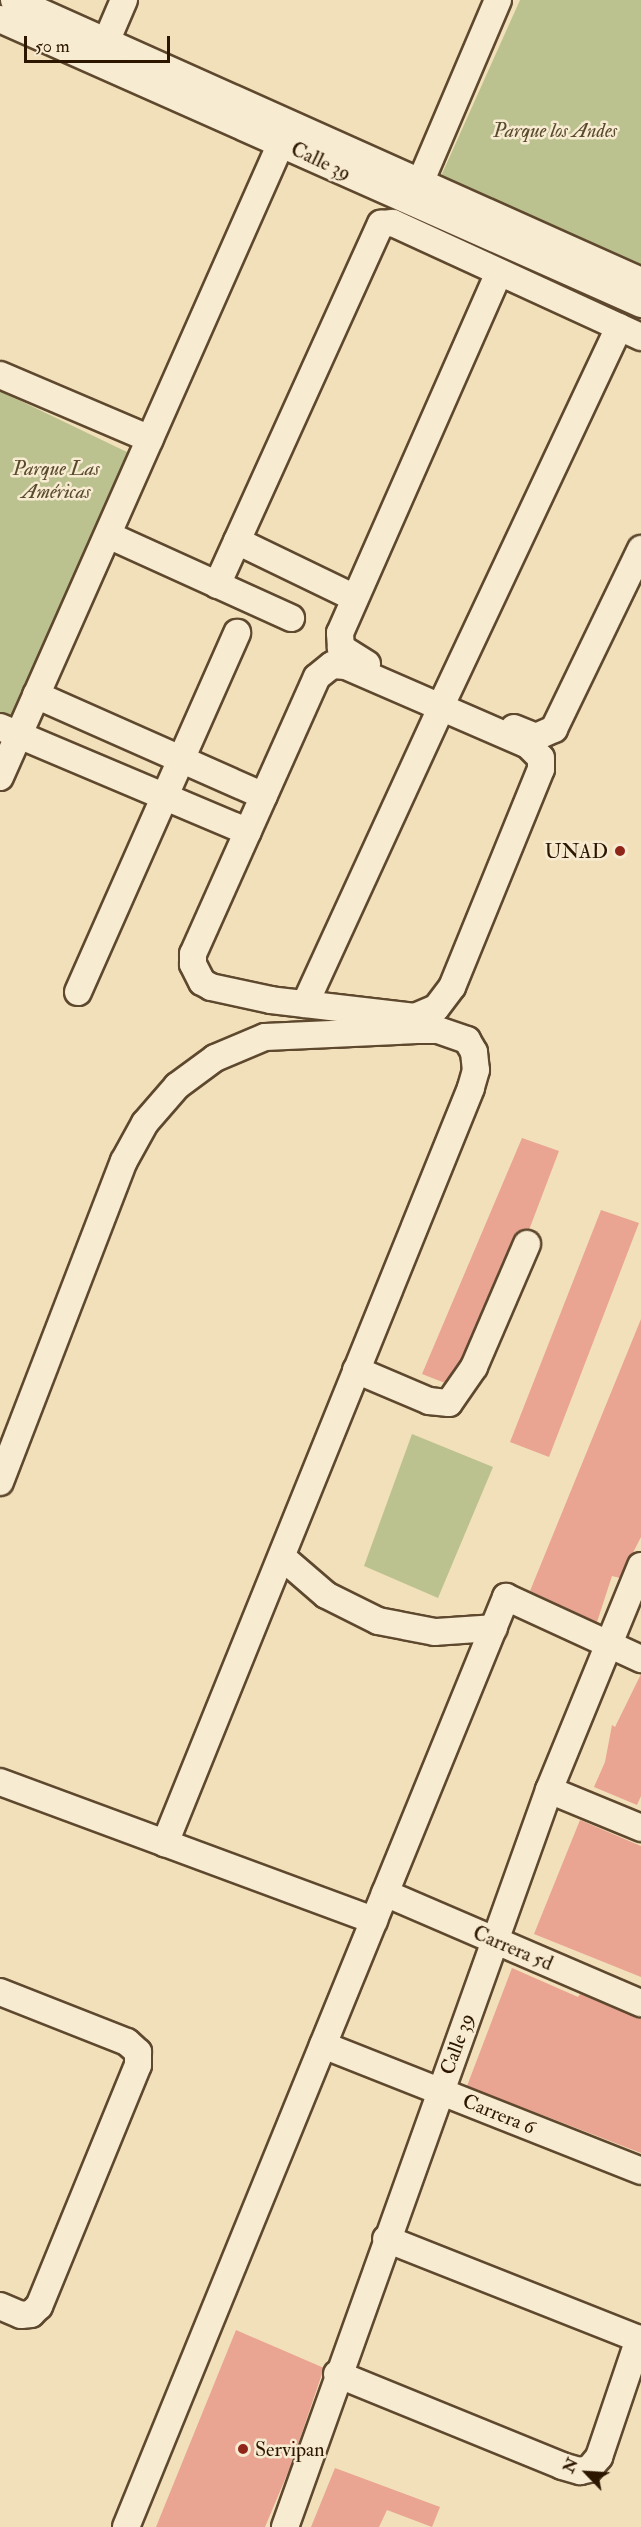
<!DOCTYPE html>
<meta charset="utf-8">
<style>
body{margin:0}
#map{position:relative;width:641px;height:2527px;overflow:hidden;background:#f2e0ba;font-family:"IM FELL Double Pica",serif}
div>[style]{position:absolute}
.green>*{inset:0;background:#bcc28f}
.building>*{inset:0;background:#e9a492}
.roads{filter:drop-shadow(2px 0 #5e482e) drop-shadow(-2px 0 #5e482e) drop-shadow(0 2px #5e482e) drop-shadow(0 -2px #5e482e)}
.minor>*{height:26px;margin:-13px;padding:0 13px;transform-origin:13px;border-radius:13px;background:#f7ebd2}
.dots>*{width:16px;height:16px;translate:-50% -50%;box-sizing:border-box;border:3px solid #f7ebd2;border-radius:50%}
span{translate:-50% -50%;white-space:nowrap;text-align:center;line-height:1.15;-webkit-text-stroke:5px #f7ebd2;paint-order:stroke}
.park-label{font-size:20px;color:#584a2b;font-style:italic}
.street-label{font-size:20px;color:#2d1600}
.poi-label{font-size:20px;color:#2d1600}
.right{translate:-100% -50%;text-align:right}
.left{translate:0 -50%;text-align:left}
.north{position:absolute;left:557px;top:2443px;width:60px;height:60px;-webkit-text-stroke:4px #f7ebd2;paint-order:stroke;rotate:295deg;font-size:16px;font-weight:700;line-height:24px;text-align:center;color:#2d1600}
.north::after{content:'';display:block;margin:auto;width:21px;height:27px;background:#2d1600;clip-path:polygon(50% 0,100% 100%,50% 72%,0 100%)}
.scale{position:absolute;left:24px;top:36px;width:146px;height:27px;box-sizing:border-box;border:3px solid #2d1600;border-top:0;padding-left:8px;font-size:18px;line-height:21px;white-space:nowrap;color:#2d1600;-webkit-text-stroke:4px #f7ebd2;paint-order:stroke}
</style>
<div id="map">
<div class="green">
<div style="clip-path:polygon(520px 0,641px 0,641px 264px,441px 176px)"></div>
<div style="clip-path:polygon(0 391px,129px 453px,13px 719px,0 714px)"></div>
<div style="clip-path:polygon(412px 1434px,493px 1467px,438px 1598px,364px 1566px)"></div>
</div>
<div class="building">
<div style="clip-path:polygon(522px 1138px,559px 1151px,529px 1230px,519px 1232px,513px 1238px,461px 1360px,445px 1383px,422px 1374px)"></div>
<div style="clip-path:polygon(601px 1210px,639px 1223px,549px 1457px,510px 1442px)"></div>
<div style="clip-path:polygon(641px 1319px,641px 1537px,620px 1578px,612px 1576px,597px 1622px,530px 1591px)"></div>
<div style="clip-path:polygon(641px 1674px,641px 1796px,637px 1805px,594px 1787px,605px 1762px,612px 1725px,615px 1727px)"></div>
<div style="clip-path:polygon(580px 1820px,641px 1846px,641px 1977px,534px 1934px)"></div>
<div style="clip-path:polygon(512px 1968px,578px 1997px,580px 1994px,641px 2019px,641px 2153px,467px 2086px)"></div>
<div style="clip-path:polygon(236px 2330px,324px 2368px,291px 2465px,265px 2527px,156px 2527px)"></div>
<div style="clip-path:polygon(335px 2468px,440px 2507px,432px 2527px,387px 2510px,379px 2527px,311px 2527px)"></div>
</div>
<div class="roads">
<div class="minor">
<div style="left:14px;top:0;width:687px;rotate:24.14deg"></div>
<div style="left:0;top:19px;width:702px;rotate:23.97deg"></div>
<div style="left:100px;top:56px;width:61px;rotate:-66.8deg"></div>
<div style="left:414px;top:197px;width:214px;rotate:-66.9deg"></div>
<div style="left:0;top:375px;width:163px;rotate:23.1deg"></div>
<div style="left:108px;top:535px;width:201px;rotate:24.4deg"></div>
<div style="left:237px;top:541px;width:131px;rotate:25.8deg"></div>
<div style="left:217px;top:585px;width:397px;rotate:-65.6deg"></div>
<div style="left:381px;top:224px;width:12px;rotate:-5deg"></div>
<div style="left:393px;top:223px;width:273px;rotate:24.7deg"></div>
<div style="left:367px;top:664px;width:31px;rotate:-148deg"></div>
<div style="left:341px;top:648px;width:15px;rotate:-94deg"></div>
<div style="left:340px;top:633px;width:394px;rotate:-66.2deg"></div>
<div style="left:332px;top:665px;width:14px;rotate:4deg"></div>
<div style="left:346px;top:666px;width:198px;rotate:23.5deg"></div>
<div style="left:528px;top:745px;width:18px;rotate:45deg"></div>
<div style="left:541px;top:758px;width:11px;rotate:90deg"></div>
<div style="left:541px;top:769px;width:235px;rotate:112.2deg"></div>
<div style="left:452px;top:987px;width:26px;rotate:127deg"></div>
<div style="left:436px;top:1008px;width:23px;rotate:157deg"></div>
<div style="left:415px;top:1017px;width:145px;rotate:-173.3deg"></div>
<div style="left:271px;top:1000px;width:61px;rotate:-167.8deg"></div>
<div style="left:211px;top:987px;width:10px;rotate:-151deg"></div>
<div style="left:202px;top:982px;width:20px;rotate:-117deg"></div>
<div style="left:193px;top:964px;width:10px;rotate:-90deg"></div>
<div style="left:193px;top:954px;width:303px;rotate:-65.9deg"></div>
<div style="left:317px;top:677px;width:19px;rotate:-39deg"></div>
<div style="left:36px;top:695px;width:249px;rotate:23.9deg"></div>
<div style="left:445px;top:697px;width:409px;rotate:-64.8deg"></div>
<div style="left:0;top:727px;width:269px;rotate:22.9deg"></div>
<div style="left:514px;top:728px;width:24px;rotate:22deg"></div>
<div style="left:536px;top:737px;width:20px;rotate:-24deg"></div>
<div style="left:554px;top:729px;width:200px;rotate:-64.2deg"></div>
<div style="left:0;top:777px;width:713px;rotate:-66.09deg"></div>
<div style="left:78px;top:992px;width:393px;rotate:-66.1deg"></div>
<div style="left:305px;top:1004px;width:326px;rotate:-65.3deg"></div>
<div style="left:356px;top:1370px;width:79px;rotate:23deg"></div>
<div style="left:429px;top:1401px;width:20px;rotate:6deg"></div>
<div style="left:449px;top:1403px;width:44px;rotate:-55.2deg"></div>
<div style="left:474px;top:1367px;width:134px;rotate:-66.7deg"></div>
<div style="left:0;top:1482px;width:344px;rotate:-68.9deg"></div>
<div style="left:124px;top:1161px;width:43px;rotate:-61.1deg"></div>
<div style="left:145px;top:1123px;width:49px;rotate:-49.1deg"></div>
<div style="left:177px;top:1086px;width:47px;rotate:-36.4deg"></div>
<div style="left:215px;top:1058px;width:54px;rotate:-22.8deg"></div>
<div style="left:265px;top:1037px;width:152px;rotate:-2.6deg"></div>
<div style="left:417px;top:1030px;width:21px"></div>
<div style="left:438px;top:1030px;width:31px;rotate:19deg"></div>
<div style="left:467px;top:1040px;width:14px;rotate:60deg"></div>
<div style="left:474px;top:1052px;width:18px;rotate:84deg"></div>
<div style="left:476px;top:1070px;width:19px;rotate:106deg"></div>
<div style="left:471px;top:1088px;width:815px;rotate:112.06deg"></div>
<div style="left:282px;top:1557px;width:58px;rotate:40.8deg"></div>
<div style="left:326px;top:1595px;width:58px;rotate:26.6deg"></div>
<div style="left:378px;top:1621px;width:58px;rotate:10.9deg"></div>
<div style="left:435px;top:1632px;width:59px;rotate:-3.9deg"></div>
<div style="left:0;top:1782px;width:399px;rotate:20.3deg"></div>
<div style="left:549px;top:1790px;width:100px;rotate:22.4deg"></div>
<div style="left:385px;top:1893px;width:279px;rotate:23.3deg"></div>
<div style="left:0;top:1992px;width:136px;rotate:21.5deg"></div>
<div style="left:127px;top:2042px;width:15px;rotate:42deg"></div>
<div style="left:138px;top:2052px;width:13px;rotate:90deg"></div>
<div style="left:138px;top:2065px;width:261px;rotate:112.3deg"></div>
<div style="left:39px;top:2306px;width:11px;rotate:135deg"></div>
<div style="left:31px;top:2314px;width:10px;rotate:174deg"></div>
<div style="left:21px;top:2315px;width:23px;rotate:-157deg"></div>
<div style="left:323px;top:2045px;width:342px;rotate:21.6deg"></div>
<div style="left:337px;top:2374px;width:243px;rotate:22.2deg"></div>
<div style="left:562px;top:2466px;width:19px;rotate:16deg"></div>
<div style="left:580px;top:2471px;width:9px;rotate:-13deg"></div>
<div style="left:589px;top:2469px;width:16px;rotate:-50deg"></div>
<div style="left:599px;top:2457px;width:125px;rotate:-71.3deg"></div>
<div style="left:639px;top:2339px;width:272px;rotate:-158.4deg"></div>
<div style="left:126px;top:2527px;width:1005px;rotate:-67.77deg"></div>
<div style="left:506px;top:1597px;width:149px;rotate:24.7deg"></div>
<div style="left:285px;top:2527px;width:783px;rotate:-70.29deg"></div>
<div style="left:549px;top:1790px;width:242px;rotate:-67.7deg"></div>
</div>
</div>
<div class="dots">
<div style="left:620px;top:851px;background:#8f2418"></div>
<div style="left:243px;top:2449px;background:#8f2418"></div>
</div>
<div class="park-label">
<span style="left:555px;top:130px">Parque los Andes</span>
<span style="left:56px;top:480px">Parque Las<br>Américas</span>
</div>
<div class="street-label">
<span style="left:321px;top:161px;rotate:25deg">Calle 39</span>
<span style="left:513px;top:1948px;rotate:23deg">Carrera 5d</span>
<span style="left:457px;top:2044px;rotate:-70deg">Calle 39</span>
<span style="left:499px;top:2114px;rotate:22deg">Carrera 6</span>
</div>
<div class="poi-label">
<span class="right" style="left:608px;top:851px">UNAD</span>
<span class="left" style="left:255px;top:2449px">Servipan</span>
</div>
<div class="north">N</div>
<div class="scale">50 m</div>
</div>
